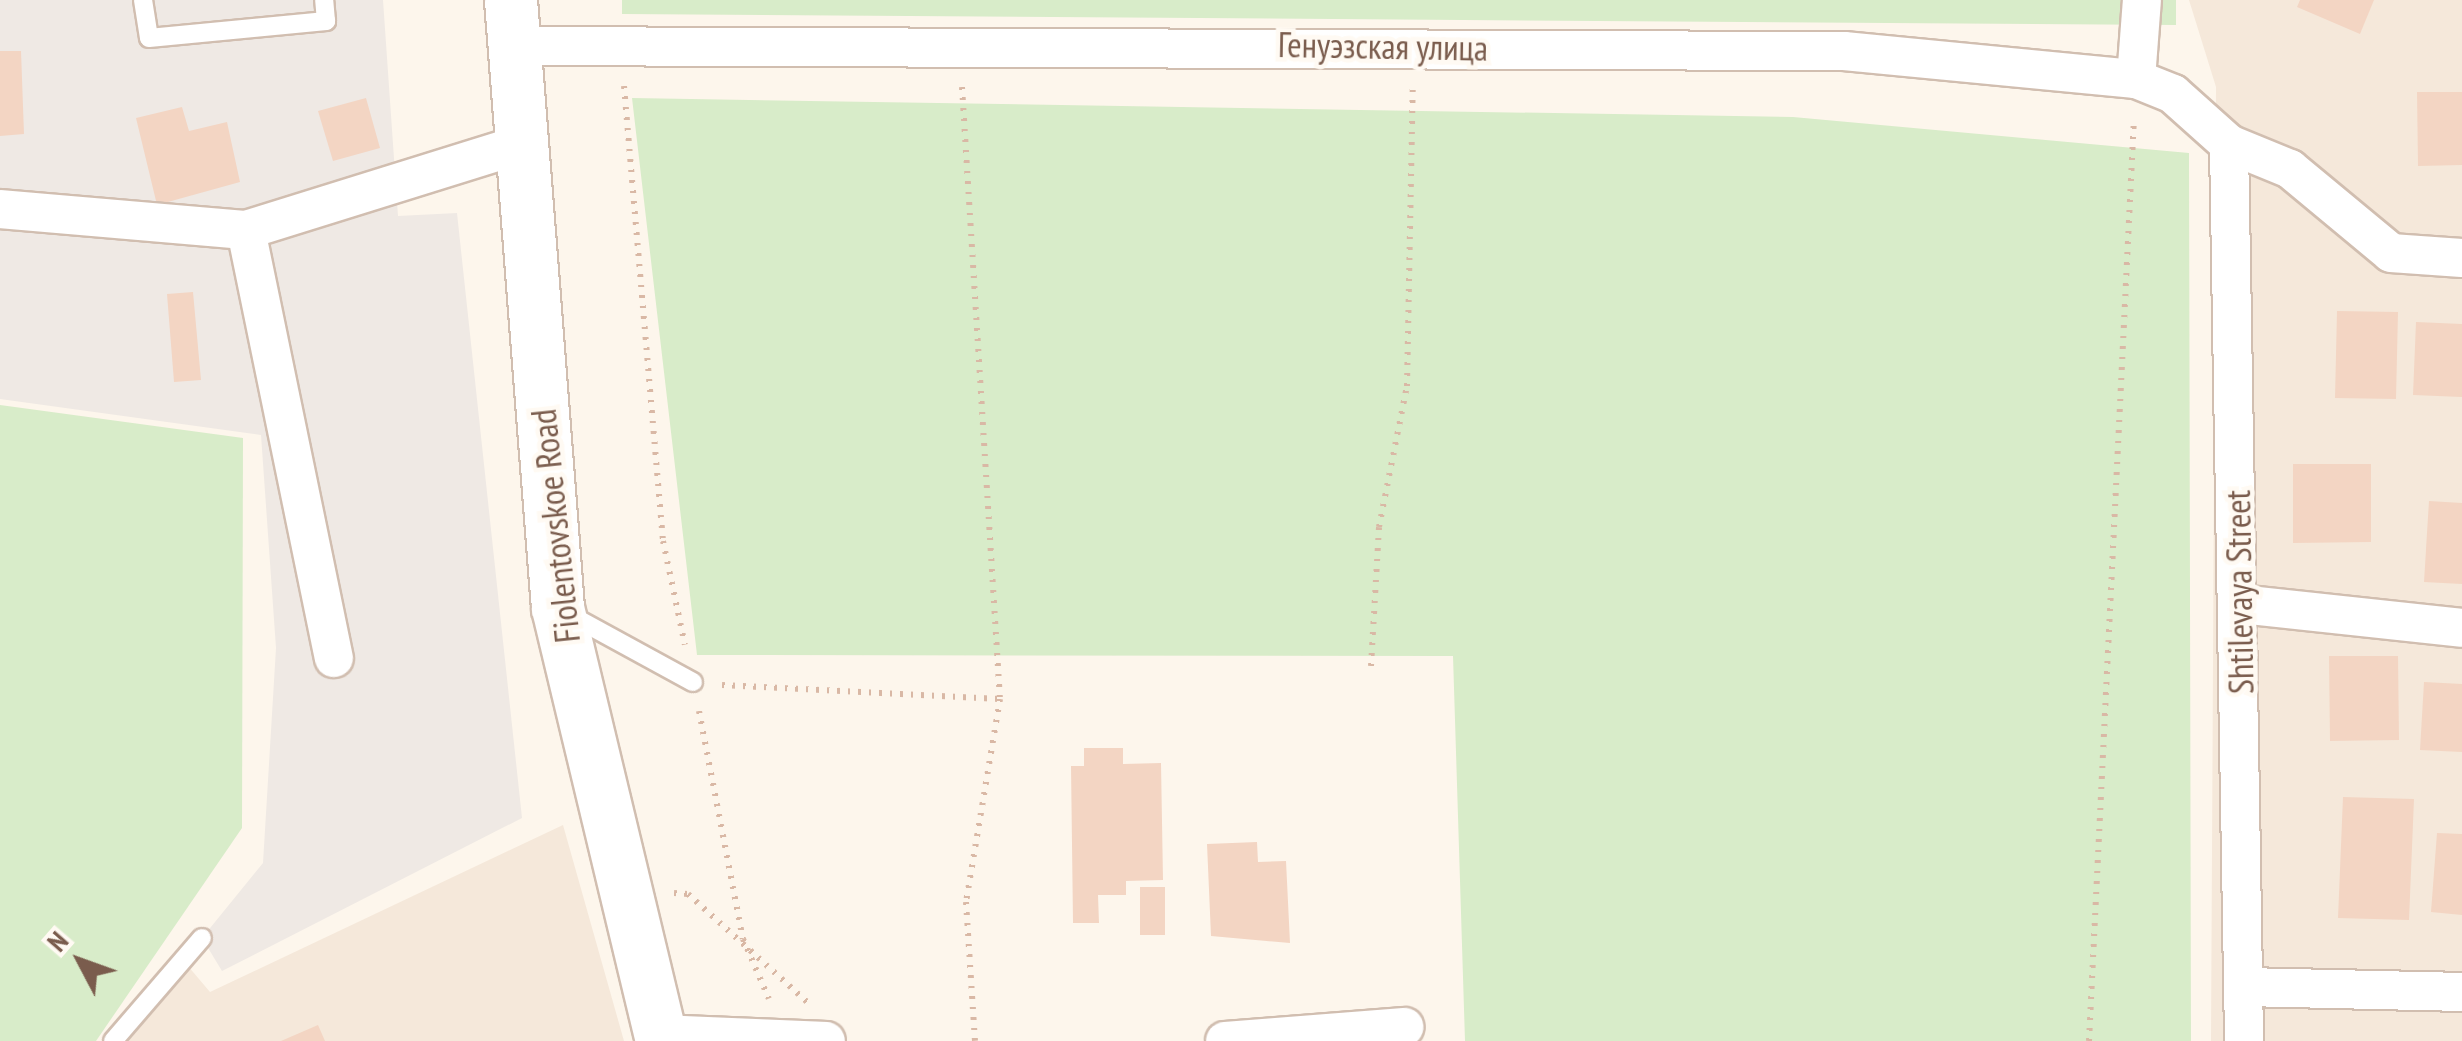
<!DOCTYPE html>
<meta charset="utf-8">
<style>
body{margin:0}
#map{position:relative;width:2462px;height:1041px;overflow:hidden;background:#fdf6ec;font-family:"PT Sans Narrow",sans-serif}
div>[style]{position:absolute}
.residential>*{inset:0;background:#f5e8da}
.industrial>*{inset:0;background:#efe9e4}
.green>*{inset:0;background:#d8ecc9}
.building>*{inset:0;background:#f3d5c3}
.path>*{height:6px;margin-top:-3px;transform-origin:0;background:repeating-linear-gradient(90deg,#d9b8a5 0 2.5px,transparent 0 10.5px)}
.roads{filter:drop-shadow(2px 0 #d1beb0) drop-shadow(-2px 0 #d1beb0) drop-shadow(0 2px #d1beb0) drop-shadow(0 -2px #d1beb0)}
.lane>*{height:18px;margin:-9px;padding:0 9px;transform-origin:9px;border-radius:9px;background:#fff}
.street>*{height:38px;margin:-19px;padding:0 19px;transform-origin:19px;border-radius:19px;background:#fff}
.secondary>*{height:52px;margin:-26px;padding:0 26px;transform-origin:26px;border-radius:26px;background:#fff}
span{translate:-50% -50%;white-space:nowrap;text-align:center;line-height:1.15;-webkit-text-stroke:9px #fffaf3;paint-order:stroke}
.street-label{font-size:35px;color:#7a5c4d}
.north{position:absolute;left:30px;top:911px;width:100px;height:100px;-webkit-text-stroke:8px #fffaf3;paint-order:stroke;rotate:311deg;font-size:28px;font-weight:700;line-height:40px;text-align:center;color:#7a5c4d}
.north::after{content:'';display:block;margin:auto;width:35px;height:45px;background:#7a5c4d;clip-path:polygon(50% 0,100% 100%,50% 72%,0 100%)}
</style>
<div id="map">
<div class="residential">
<div style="clip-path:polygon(2189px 0,2462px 0,2462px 1041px,2211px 1041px,2216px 87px)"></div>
<div style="clip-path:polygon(563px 825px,624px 1041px,128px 1041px,182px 959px,210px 992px)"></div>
</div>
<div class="industrial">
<div style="clip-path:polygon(0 0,383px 0,398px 216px,457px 213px,522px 818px,222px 971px,202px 938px,263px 863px,276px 648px,261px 435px,0 399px)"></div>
</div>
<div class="green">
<div style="clip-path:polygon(622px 0,2176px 0,2176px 25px,622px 14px)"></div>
<div style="clip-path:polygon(632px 98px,1793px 117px,2189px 153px,2191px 1041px,1465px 1041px,1453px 656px,697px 655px)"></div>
<div style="clip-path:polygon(0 405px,243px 438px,242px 828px,96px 1041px,0 1041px)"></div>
</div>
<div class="building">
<div style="clip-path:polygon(2300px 0,2374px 0,2360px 34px,2297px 7px)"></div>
<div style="clip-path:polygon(0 51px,21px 51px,24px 134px,0 136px)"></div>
<div style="clip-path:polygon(2417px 92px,2462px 92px,2462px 165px,2418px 166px)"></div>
<div style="clip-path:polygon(366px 98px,380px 148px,333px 161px,318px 111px)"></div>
<div style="clip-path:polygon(182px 107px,189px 131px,227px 122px,240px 182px,157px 205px,136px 118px)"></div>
<div style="clip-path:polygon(193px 292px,201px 380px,174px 382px,167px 294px)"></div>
<div style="clip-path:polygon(2337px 311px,2398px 312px,2396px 399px,2335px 398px)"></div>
<div style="clip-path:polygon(2416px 322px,2462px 324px,2462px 397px,2413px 395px)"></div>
<div style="clip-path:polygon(2293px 464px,2371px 464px,2371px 542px,2293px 543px)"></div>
<div style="clip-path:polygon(2429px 501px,2462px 503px,2462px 584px,2424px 582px)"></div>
<div style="clip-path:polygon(2329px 656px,2398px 656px,2399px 740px,2330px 741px)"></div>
<div style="clip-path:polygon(2424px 682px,2462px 684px,2462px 752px,2420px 750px)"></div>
<div style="clip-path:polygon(1084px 748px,1123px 748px,1123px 764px,1161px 763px,1163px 880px,1126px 881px,1126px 895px,1098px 895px,1099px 923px,1073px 923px,1071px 766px,1084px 766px)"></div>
<div style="clip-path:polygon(2343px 797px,2414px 799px,2409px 920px,2338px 918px)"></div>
<div style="clip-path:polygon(2437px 833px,2462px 834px,2462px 915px,2431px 912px)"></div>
<div style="clip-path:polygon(1257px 842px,1258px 862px,1286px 861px,1290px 943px,1211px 936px,1207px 844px)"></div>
<div style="clip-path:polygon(1140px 887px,1165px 887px,1165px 935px,1140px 935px)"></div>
<div style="clip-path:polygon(318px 1025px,325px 1041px,281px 1041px)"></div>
</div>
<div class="path">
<div style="left:624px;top:86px;width:457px;rotate:85.1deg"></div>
<div style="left:663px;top:541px;width:106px;rotate:78.1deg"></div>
<div style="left:962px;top:87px;width:613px;rotate:86.45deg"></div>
<div style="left:1000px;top:699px;width:206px;rotate:99.5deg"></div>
<div style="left:966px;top:902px;width:139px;rotate:86.3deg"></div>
<div style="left:1371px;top:666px;width:139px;rotate:-86.7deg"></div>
<div style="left:1379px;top:527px;width:144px;rotate:-78.8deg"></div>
<div style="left:1407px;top:386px;width:299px;rotate:-88.9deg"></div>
<div style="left:722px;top:685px;width:278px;rotate:2.9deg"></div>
<div style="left:699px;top:711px;width:232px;rotate:79.1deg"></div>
<div style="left:743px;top:939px;width:65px;rotate:66.6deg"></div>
<div style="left:674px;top:893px;width:14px;rotate:4deg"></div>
<div style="left:688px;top:894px;width:162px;rotate:42.2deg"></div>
<div style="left:2089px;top:1041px;width:924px;rotate:-87.21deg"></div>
</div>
<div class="roads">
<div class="lane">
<div style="left:143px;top:0;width:38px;rotate:81deg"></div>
<div style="left:149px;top:38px;width:178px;rotate:-5.5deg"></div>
<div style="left:326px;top:21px;width:21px;rotate:-95deg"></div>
<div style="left:570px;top:615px;width:140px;rotate:28.6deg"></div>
<div style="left:113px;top:1041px;width:136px;rotate:-49.2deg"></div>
</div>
<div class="street">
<div style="left:514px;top:46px;width:1330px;rotate:0.22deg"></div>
<div style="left:1844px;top:51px;width:293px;rotate:5.5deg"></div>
<div style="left:2136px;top:79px;width:40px;rotate:22deg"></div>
<div style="left:2173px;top:94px;width:75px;rotate:41.8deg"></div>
<div style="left:2229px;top:144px;width:66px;rotate:22.3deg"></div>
<div style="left:2290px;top:169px;width:131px;rotate:39.7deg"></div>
<div style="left:2391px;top:253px;width:71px;rotate:4deg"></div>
<div style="left:2136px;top:79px;width:79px;rotate:-85.7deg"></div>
<div style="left:2229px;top:144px;width:897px;rotate:89.04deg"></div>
<div style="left:0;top:209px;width:247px;rotate:4.9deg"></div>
<div style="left:246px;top:230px;width:289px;rotate:-17.3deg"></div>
<div style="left:246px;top:230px;width:437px;rotate:78.4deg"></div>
<div style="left:2239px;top:604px;width:224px;rotate:6.1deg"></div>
<div style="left:2244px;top:987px;width:218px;rotate:1.3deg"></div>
<div style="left:660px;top:1034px;width:166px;rotate:2.4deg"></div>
<div style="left:1225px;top:1041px;width:180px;rotate:-4.5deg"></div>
</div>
<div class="secondary">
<div style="left:511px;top:0;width:610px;rotate:85.58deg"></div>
<div style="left:558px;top:608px;width:445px;rotate:76.5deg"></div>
</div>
</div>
<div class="street-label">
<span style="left:1383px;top:46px;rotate:1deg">Генуэзская улица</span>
<span style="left:555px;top:526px;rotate:-96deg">Fiolentovskoe Road</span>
<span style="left:2239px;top:592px;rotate:-91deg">Shtilevaya Street</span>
</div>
<div class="north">N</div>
</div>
